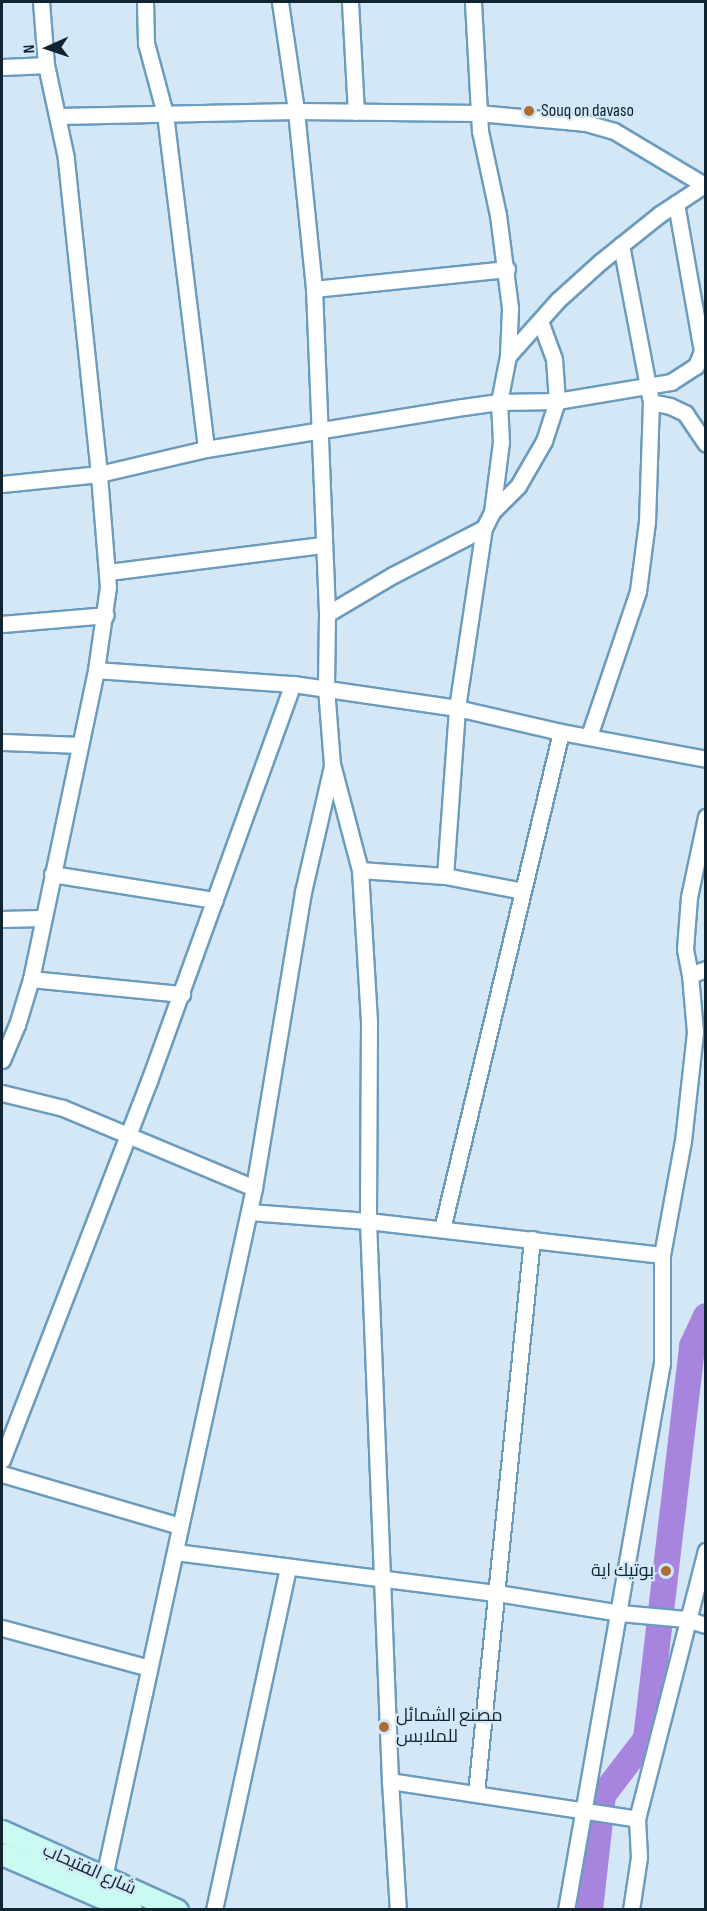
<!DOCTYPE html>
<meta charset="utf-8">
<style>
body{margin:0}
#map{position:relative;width:707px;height:1911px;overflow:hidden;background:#d4e7f6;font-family:"Sofia Sans Condensed",Cairo,sans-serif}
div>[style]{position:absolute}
.river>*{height:26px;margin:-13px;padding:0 13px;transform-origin:13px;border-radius:13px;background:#a785de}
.roads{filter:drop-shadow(2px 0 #6b9cbe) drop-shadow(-2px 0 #6b9cbe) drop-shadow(0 2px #6b9cbe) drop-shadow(0 -2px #6b9cbe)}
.minor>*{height:15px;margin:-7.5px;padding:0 7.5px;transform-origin:7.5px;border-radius:7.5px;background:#fff}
.secondary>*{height:21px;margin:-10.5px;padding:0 10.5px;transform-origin:10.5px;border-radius:10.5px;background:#cbfaf2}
.dots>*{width:16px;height:16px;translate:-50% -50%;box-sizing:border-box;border:3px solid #d4e7f6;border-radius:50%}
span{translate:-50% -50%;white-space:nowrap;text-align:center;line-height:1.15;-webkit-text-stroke:4.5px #d4e7f6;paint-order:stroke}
.poi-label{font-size:18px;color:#102431}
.left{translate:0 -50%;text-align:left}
.right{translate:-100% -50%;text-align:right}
.street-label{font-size:18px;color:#102431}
.frame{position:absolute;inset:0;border:3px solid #102431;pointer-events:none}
.north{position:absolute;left:18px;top:18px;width:60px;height:60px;-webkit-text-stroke:4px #d4e7f6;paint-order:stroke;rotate:267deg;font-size:16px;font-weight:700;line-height:24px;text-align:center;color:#102431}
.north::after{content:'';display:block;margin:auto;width:21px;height:27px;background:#102431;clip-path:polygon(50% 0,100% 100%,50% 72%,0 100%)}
</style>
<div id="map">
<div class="river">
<div style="left:590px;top:1910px;width:116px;rotate:-83.6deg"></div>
<div style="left:603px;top:1795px;width:71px;rotate:-52.5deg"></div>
<div style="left:646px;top:1739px;width:396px;rotate:-83.3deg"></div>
<div style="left:692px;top:1346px;width:33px;rotate:-65deg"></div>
</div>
<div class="roads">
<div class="minor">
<div style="left:145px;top:2px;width:41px;rotate:88.6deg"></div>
<div style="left:146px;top:43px;width:73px;rotate:75deg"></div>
<div style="left:165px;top:114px;width:337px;rotate:83deg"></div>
<div style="left:280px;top:2px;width:110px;rotate:81.6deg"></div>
<div style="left:296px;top:111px;width:179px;rotate:84.2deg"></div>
<div style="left:314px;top:289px;width:325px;rotate:87.7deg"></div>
<div style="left:327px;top:614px;width:74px;rotate:90.8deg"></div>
<div style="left:326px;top:688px;width:76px;rotate:85.5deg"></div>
<div style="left:332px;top:764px;width:110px;rotate:75.2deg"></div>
<div style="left:360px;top:870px;width:153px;rotate:86.6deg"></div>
<div style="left:369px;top:1023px;width:198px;rotate:90.3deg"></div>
<div style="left:368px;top:1221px;width:560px;rotate:87.75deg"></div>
<div style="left:390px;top:1781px;width:129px;rotate:86.5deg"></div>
<div style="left:350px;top:2px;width:110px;rotate:86.9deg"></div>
<div style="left:473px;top:2px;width:129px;rotate:86.9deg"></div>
<div style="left:480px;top:131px;width:86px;rotate:77.9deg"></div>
<div style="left:498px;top:215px;width:94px;rotate:82.6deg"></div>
<div style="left:510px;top:308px;width:48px;rotate:92.4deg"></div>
<div style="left:508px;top:356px;width:47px;rotate:101.1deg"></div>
<div style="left:499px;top:402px;width:40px;rotate:87.1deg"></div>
<div style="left:501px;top:442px;width:71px;rotate:97.3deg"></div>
<div style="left:2px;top:67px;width:44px;rotate:-2.6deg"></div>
<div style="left:58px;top:116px;width:238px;rotate:-1.2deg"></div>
<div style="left:296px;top:111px;width:182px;rotate:0.6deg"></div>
<div style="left:478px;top:113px;width:108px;rotate:5.3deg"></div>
<div style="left:586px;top:123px;width:29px;rotate:16deg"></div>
<div style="left:614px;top:131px;width:107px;rotate:30.9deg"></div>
<div style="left:314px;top:289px;width:194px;rotate:-5.9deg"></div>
<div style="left:508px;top:356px;width:75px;rotate:-48.2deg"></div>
<div style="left:558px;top:300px;width:57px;rotate:-42.1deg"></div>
<div style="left:600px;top:262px;width:77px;rotate:-38.7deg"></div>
<div style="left:660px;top:214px;width:53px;rotate:-33.4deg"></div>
<div style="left:651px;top:402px;width:19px;rotate:12deg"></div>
<div style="left:670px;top:406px;width:17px;rotate:25deg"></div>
<div style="left:685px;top:413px;width:37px;rotate:56deg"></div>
<div style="left:2px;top:484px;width:98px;rotate:-5.9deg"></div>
<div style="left:99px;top:474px;width:110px;rotate:-13.2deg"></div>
<div style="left:206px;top:449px;width:260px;rotate:-9.3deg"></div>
<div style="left:463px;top:407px;width:36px;rotate:-8deg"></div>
<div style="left:499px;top:402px;width:58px;rotate:-1deg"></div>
<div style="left:557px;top:401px;width:116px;rotate:-9.5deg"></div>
<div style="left:671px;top:382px;width:30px;rotate:-33deg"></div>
<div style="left:696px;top:366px;width:16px;rotate:-68deg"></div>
<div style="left:702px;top:351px;width:150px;rotate:-100deg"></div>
<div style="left:108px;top:572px;width:216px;rotate:-7.2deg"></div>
<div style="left:327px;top:614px;width:77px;rotate:-30.6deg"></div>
<div style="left:393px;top:575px;width:102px;rotate:-27.3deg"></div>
<div style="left:484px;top:528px;width:18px;rotate:-63deg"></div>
<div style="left:492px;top:512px;width:37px;rotate:-45deg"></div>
<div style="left:518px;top:486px;width:52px;rotate:-60deg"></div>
<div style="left:544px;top:441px;width:42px;rotate:-72deg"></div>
<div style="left:557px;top:401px;width:42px;rotate:-94.1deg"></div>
<div style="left:554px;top:359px;width:40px;rotate:-110.2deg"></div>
<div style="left:2px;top:624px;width:104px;rotate:-4.9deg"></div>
<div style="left:96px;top:670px;width:197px;rotate:4.1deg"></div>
<div style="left:589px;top:736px;width:153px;rotate:-71.3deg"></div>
<div style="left:638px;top:591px;width:70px;rotate:-82.6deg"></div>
<div style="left:647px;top:522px;width:120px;rotate:-88.1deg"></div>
<div style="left:651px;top:402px;width:160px;rotate:-100.8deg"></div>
<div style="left:2px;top:742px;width:77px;rotate:2.2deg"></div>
<div style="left:360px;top:870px;width:85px;rotate:4deg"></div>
<div style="left:445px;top:876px;width:79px;rotate:10.9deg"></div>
<div style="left:52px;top:874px;width:165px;rotate:9.1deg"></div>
<div style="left:445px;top:876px;width:168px;rotate:-85.9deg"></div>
<div style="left:457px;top:708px;width:182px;rotate:-81.5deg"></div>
<div style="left:2px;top:919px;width:40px;rotate:-1.4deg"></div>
<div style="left:690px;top:975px;width:26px;rotate:-101deg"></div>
<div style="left:685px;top:949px;width:52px;rotate:-85.6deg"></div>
<div style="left:689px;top:897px;width:82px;rotate:-78deg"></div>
<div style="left:31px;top:979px;width:152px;rotate:5.7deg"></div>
<div style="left:2px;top:1060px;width:38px;rotate:-67deg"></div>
<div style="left:17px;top:1025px;width:48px;rotate:-73.1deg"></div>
<div style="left:31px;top:979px;width:316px;rotate:-78.1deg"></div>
<div style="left:96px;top:670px;width:84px;rotate:-81.8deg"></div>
<div style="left:108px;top:587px;width:113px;rotate:-94.6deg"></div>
<div style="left:99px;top:474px;width:318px;rotate:-96deg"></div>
<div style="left:66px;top:158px;width:95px;rotate:-102.1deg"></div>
<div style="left:46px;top:65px;width:63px;rotate:-94.5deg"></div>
<div style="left:2px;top:1093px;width:63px;rotate:13.8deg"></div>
<div style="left:63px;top:1108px;width:207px;rotate:22.7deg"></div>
<div style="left:249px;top:1212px;width:119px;rotate:4.3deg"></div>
<div style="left:368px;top:1221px;width:296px;rotate:6.6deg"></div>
<div style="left:442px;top:1229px;width:511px;rotate:-76.53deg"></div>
<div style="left:2px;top:1460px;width:407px;rotate:-68.8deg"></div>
<div style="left:149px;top:1081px;width:422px;rotate:-70.1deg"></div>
<div style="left:293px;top:684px;width:166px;rotate:8.3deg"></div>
<div style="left:457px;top:708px;width:107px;rotate:13deg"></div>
<div style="left:561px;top:732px;width:147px;rotate:10.5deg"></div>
<div style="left:2px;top:1474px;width:185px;rotate:16.3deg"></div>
<div style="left:175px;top:1552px;width:325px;rotate:7.3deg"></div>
<div style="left:497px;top:1593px;width:125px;rotate:9.2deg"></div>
<div style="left:620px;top:1613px;width:66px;rotate:5.2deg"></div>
<div style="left:686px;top:1619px;width:21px;rotate:17deg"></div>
<div style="left:2px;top:1628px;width:152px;rotate:15.2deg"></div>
<div style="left:390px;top:1781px;width:250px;rotate:8.7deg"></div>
<div style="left:476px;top:1793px;width:557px;rotate:-84.23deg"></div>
<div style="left:104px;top:1877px;width:705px;rotate:-77.72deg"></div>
<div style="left:254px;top:1188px;width:300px;rotate:-80.6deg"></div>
<div style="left:303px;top:892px;width:129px;rotate:-77deg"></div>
<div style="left:214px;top:1910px;width:350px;rotate:-77.8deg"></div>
<div style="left:566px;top:1910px;width:555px;rotate:-80.05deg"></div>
<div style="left:662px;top:1363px;width:108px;rotate:-90deg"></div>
<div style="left:662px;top:1255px;width:116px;rotate:-79.6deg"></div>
<div style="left:683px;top:1141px;width:110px;rotate:-83.7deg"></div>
<div style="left:695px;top:1032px;width:57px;rotate:-95deg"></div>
<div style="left:690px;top:975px;width:17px;rotate:-21deg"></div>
<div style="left:631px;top:1910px;width:54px;rotate:-81.4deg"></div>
<div style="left:639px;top:1857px;width:38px;rotate:-93deg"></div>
<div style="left:637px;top:1819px;width:277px;rotate:-75.6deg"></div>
</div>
<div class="secondary">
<div style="left:2px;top:1831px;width:192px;rotate:24.3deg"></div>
<div style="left:2px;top:1854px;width:141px;rotate:23.5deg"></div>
</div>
</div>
<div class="dots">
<div style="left:529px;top:111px;background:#ad6e35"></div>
<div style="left:666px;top:1571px;background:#ad6e35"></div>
<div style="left:384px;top:1727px;background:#ad6e35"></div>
</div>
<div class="poi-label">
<span class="left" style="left:541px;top:111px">Souq on davaso</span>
<span class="right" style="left:654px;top:1571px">بوتيك اية</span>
<span class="left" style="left:396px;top:1727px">مصنع الشمائل<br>للملابس</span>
</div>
<div class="street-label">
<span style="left:89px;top:1870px;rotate:24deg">شارع الفتيحاب</span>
</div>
<div class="frame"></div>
<div class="north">N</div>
</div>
